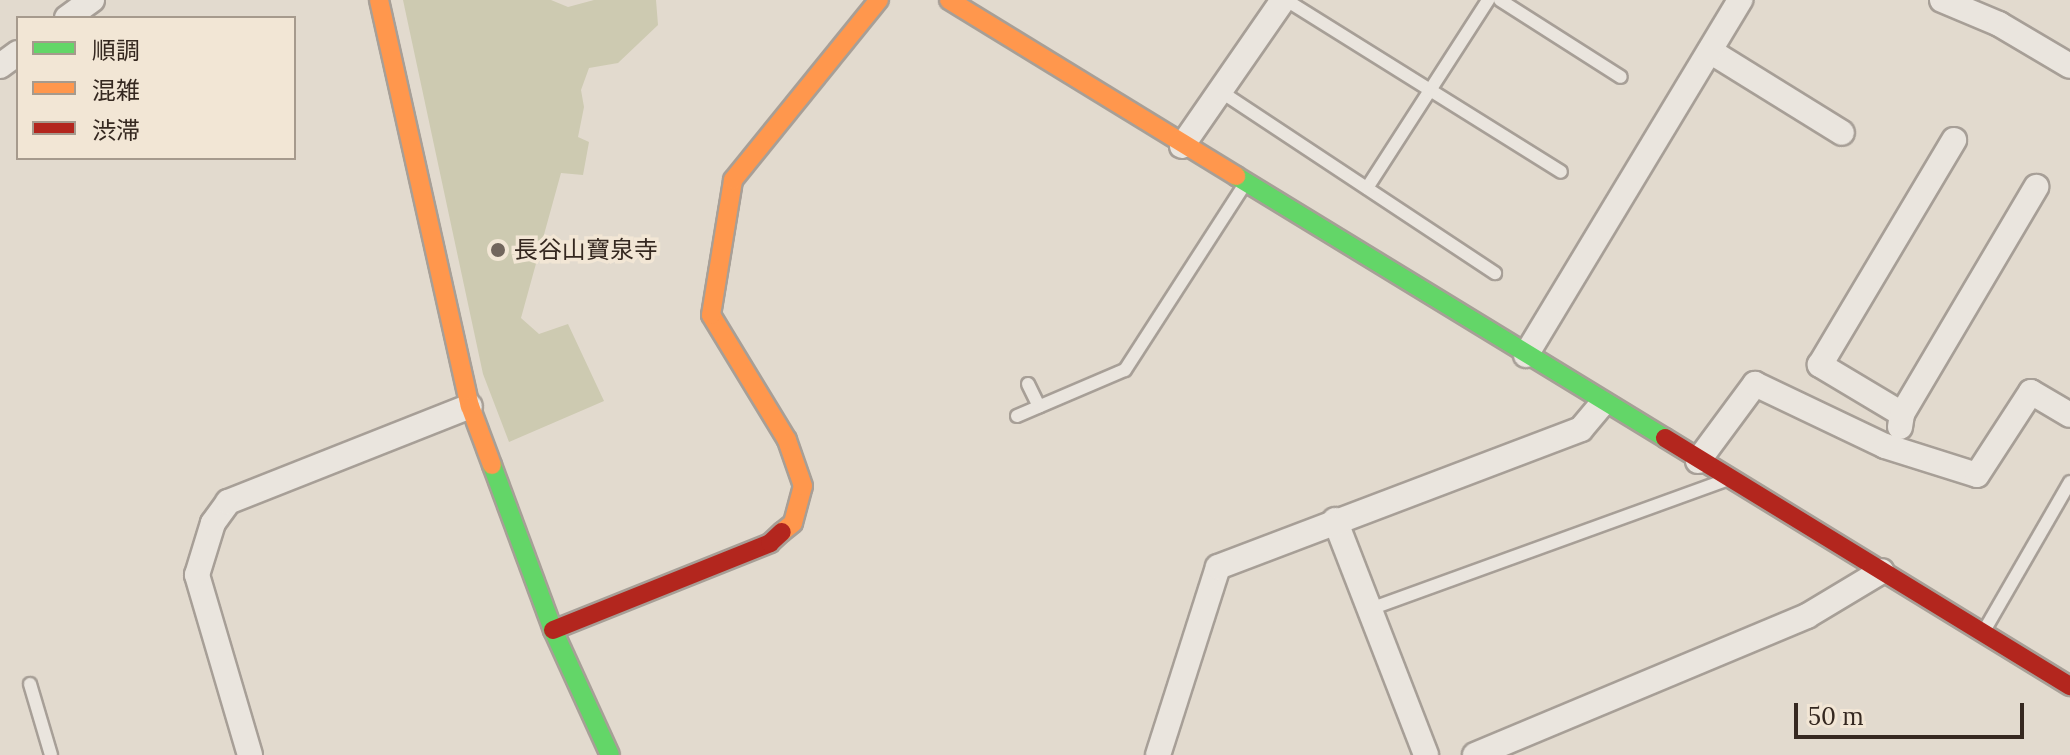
<!DOCTYPE html>
<meta charset="utf-8">
<style>
body{margin:0}
#map{position:relative;width:2070px;height:755px;overflow:hidden;background:#e2dace;font-family:Lora,"Noto Sans JP",serif}
div>[style]{position:absolute}
.cemetery>*{inset:0;background:#cdcab1}
.roads{filter:drop-shadow(2px 0 #a79f97) drop-shadow(-2px 0 #a79f97) drop-shadow(0 2px #a79f97) drop-shadow(0 -2px #a79f97)}
.lane>*{height:12px;margin:-6px;padding:0 6px;transform-origin:6px;border-radius:6px;background:#eae5de}
.street>*{height:24px;margin:-12px;padding:0 12px;transform-origin:12px;border-radius:12px;background:#eae5de}
.fast>*{height:18px;margin:-9px;padding:0 9px;transform-origin:9px;border-radius:9px;background:#63d668}
.slow>*{height:18px;margin:-9px;padding:0 9px;transform-origin:9px;border-radius:9px;background:#ff974d}
.jam>*{height:18px;margin:-9px;padding:0 9px;transform-origin:9px;border-radius:9px;background:#b3261e}
.dots>*{width:22px;height:22px;translate:-50% -50%;box-sizing:border-box;border:4px solid #f2e6d5;border-radius:50%}
span{translate:-50% -50%;white-space:nowrap;text-align:center;line-height:1.15;-webkit-text-stroke:7px #f2e6d5;paint-order:stroke}
.poi-label{font-size:24px;color:#352820}
.left{translate:0 -50%;text-align:left}
.legend{position:absolute;left:16px;top:16px;width:280px;height:144px;box-sizing:border-box;background:#f2e6d5;border:2px solid #a69a8d;margin:0;padding:10px 14px;list-style:none;font-size:24px;color:#352820}
.legend li{display:flex;align-items:center;gap:16px;height:40px}
.legend b{width:40px;border:2px solid #a69a8d}
.scale{position:absolute;left:1794px;top:703px;width:230px;height:36px;box-sizing:border-box;border:4px solid #352820;border-top:0;padding-left:10px;font-size:24px;line-height:28px;white-space:nowrap;color:#352820;-webkit-text-stroke:6px #f2e6d5;paint-order:stroke}
</style>
<div id="map">
<div class="cemetery">
<div style="clip-path:polygon(403px 0,551px 0,568px 7px,594px 0,656px 0,658px 25px,618px 63px,589px 68px,581px 90px,584px 107px,578px 137px,589px 142px,583px 175px,561px 173px,521px 318px,539px 334px,568px 324px,604px 401px,509px 442px,483px 374px)"></div>
</div>
<div class="roads">
<div class="lane">
<div style="left:1286px;top:0;width:324px;rotate:32deg"></div>
<div style="left:1500px;top:0;width:143px;rotate:32.5deg"></div>
<div style="left:1220px;top:91px;width:330px;rotate:33.5deg"></div>
<div style="left:1367px;top:188px;width:224px;rotate:-57.2deg"></div>
<div style="left:1028px;top:384px;width:25px;rotate:64deg"></div>
<div style="left:1017px;top:416px;width:117px;rotate:-23.1deg"></div>
<div style="left:1125px;top:370px;width:221px;rotate:-57.2deg"></div>
<div style="left:1370px;top:609px;width:376px;rotate:-19.9deg"></div>
<div style="left:1984px;top:631px;width:172px;rotate:-60deg"></div>
<div style="left:30px;top:684px;width:74px;rotate:73.5deg"></div>
</div>
<div class="street">
<div style="left:1942px;top:0;width:62px;rotate:22.8deg"></div>
<div style="left:1999px;top:24px;width:82px;rotate:30.6deg"></div>
<div style="left:67px;top:18px;width:31px;rotate:-36deg"></div>
<div style="left:1710px;top:51px;width:155px;rotate:31.8deg"></div>
<div style="left:0;top:66px;width:22px;rotate:-36deg"></div>
<div style="left:1182px;top:146px;width:178px;rotate:-55.3deg"></div>
<div style="left:1526px;top:355px;width:415px;rotate:-58.9deg"></div>
<div style="left:1902px;top:414px;width:96px;rotate:-149.1deg"></div>
<div style="left:1820px;top:365px;width:262px;rotate:-59.2deg"></div>
<div style="left:1900px;top:427px;width:13px;rotate:-81deg"></div>
<div style="left:1902px;top:414px;width:264px;rotate:-59.4deg"></div>
<div style="left:1698px;top:461px;width:96px;rotate:-53.5deg"></div>
<div style="left:1755px;top:384px;width:144px;rotate:25.5deg"></div>
<div style="left:1885px;top:446px;width:96px;rotate:17.5deg"></div>
<div style="left:1977px;top:475px;width:99px;rotate:-57deg"></div>
<div style="left:2031px;top:392px;width:45px;rotate:30.5deg"></div>
<div style="left:1335px;top:520px;width:252px;rotate:68.8deg"></div>
<div style="left:250px;top:755px;width:188px;rotate:-106.4deg"></div>
<div style="left:197px;top:575px;width:54px;rotate:-72.9deg"></div>
<div style="left:213px;top:523px;width:26px;rotate:-54deg"></div>
<div style="left:228px;top:502px;width:260px;rotate:-21.6deg"></div>
<div style="left:1158px;top:755px;width:197px;rotate:-72.3deg"></div>
<div style="left:1218px;top:567px;width:388px;rotate:-20.8deg"></div>
<div style="left:1581px;top:429px;width:33px;rotate:-50deg"></div>
<div style="left:1475px;top:755px;width:360px;rotate:-22.7deg"></div>
<div style="left:1807px;top:616px;width:87px;rotate:-31deg"></div>
</div>
<div class="fast">
<div style="left:1236px;top:176px;width:503px;rotate:31.41deg"></div>
<div style="left:492px;top:465px;width:176px;rotate:69.7deg"></div>
<div style="left:553px;top:630px;width:137px;rotate:65.5deg"></div>
</div>
<div class="slow">
<div style="left:379px;top:0;width:416px;rotate:77.4deg"></div>
<div style="left:470px;top:406px;width:63px;rotate:69.6deg"></div>
<div style="left:949px;top:0;width:337px;rotate:31.5deg"></div>
<div style="left:782px;top:532px;width:14px;rotate:-39deg"></div>
<div style="left:793px;top:523px;width:38px;rotate:-75deg"></div>
<div style="left:803px;top:486px;width:49px;rotate:-109.2deg"></div>
<div style="left:787px;top:440px;width:146px;rotate:-121.3deg"></div>
<div style="left:711px;top:315px;width:137px;rotate:-80.7deg"></div>
<div style="left:733px;top:180px;width:232px;rotate:-51deg"></div>
</div>
<div class="jam">
<div style="left:1665px;top:438px;width:475px;rotate:31.5deg"></div>
<div style="left:553px;top:630px;width:234px;rotate:-21.8deg"></div>
<div style="left:770px;top:543px;width:16px;rotate:-43deg"></div>
</div>
</div>
<div class="dots">
<div style="left:498px;top:250px;background:#72665d"></div>
</div>
<div class="poi-label">
<span class="left" style="left:514px;top:250px">長谷山寶泉寺</span>
</div>
<ul class="legend">
<li><b style="height:10px;background:#63d668"></b>順調</li>
<li><b style="height:10px;background:#ff974d"></b>混雑</li>
<li><b style="height:10px;background:#b3261e"></b>渋滞</li>
</ul>
<div class="scale">50 m</div>
</div>
